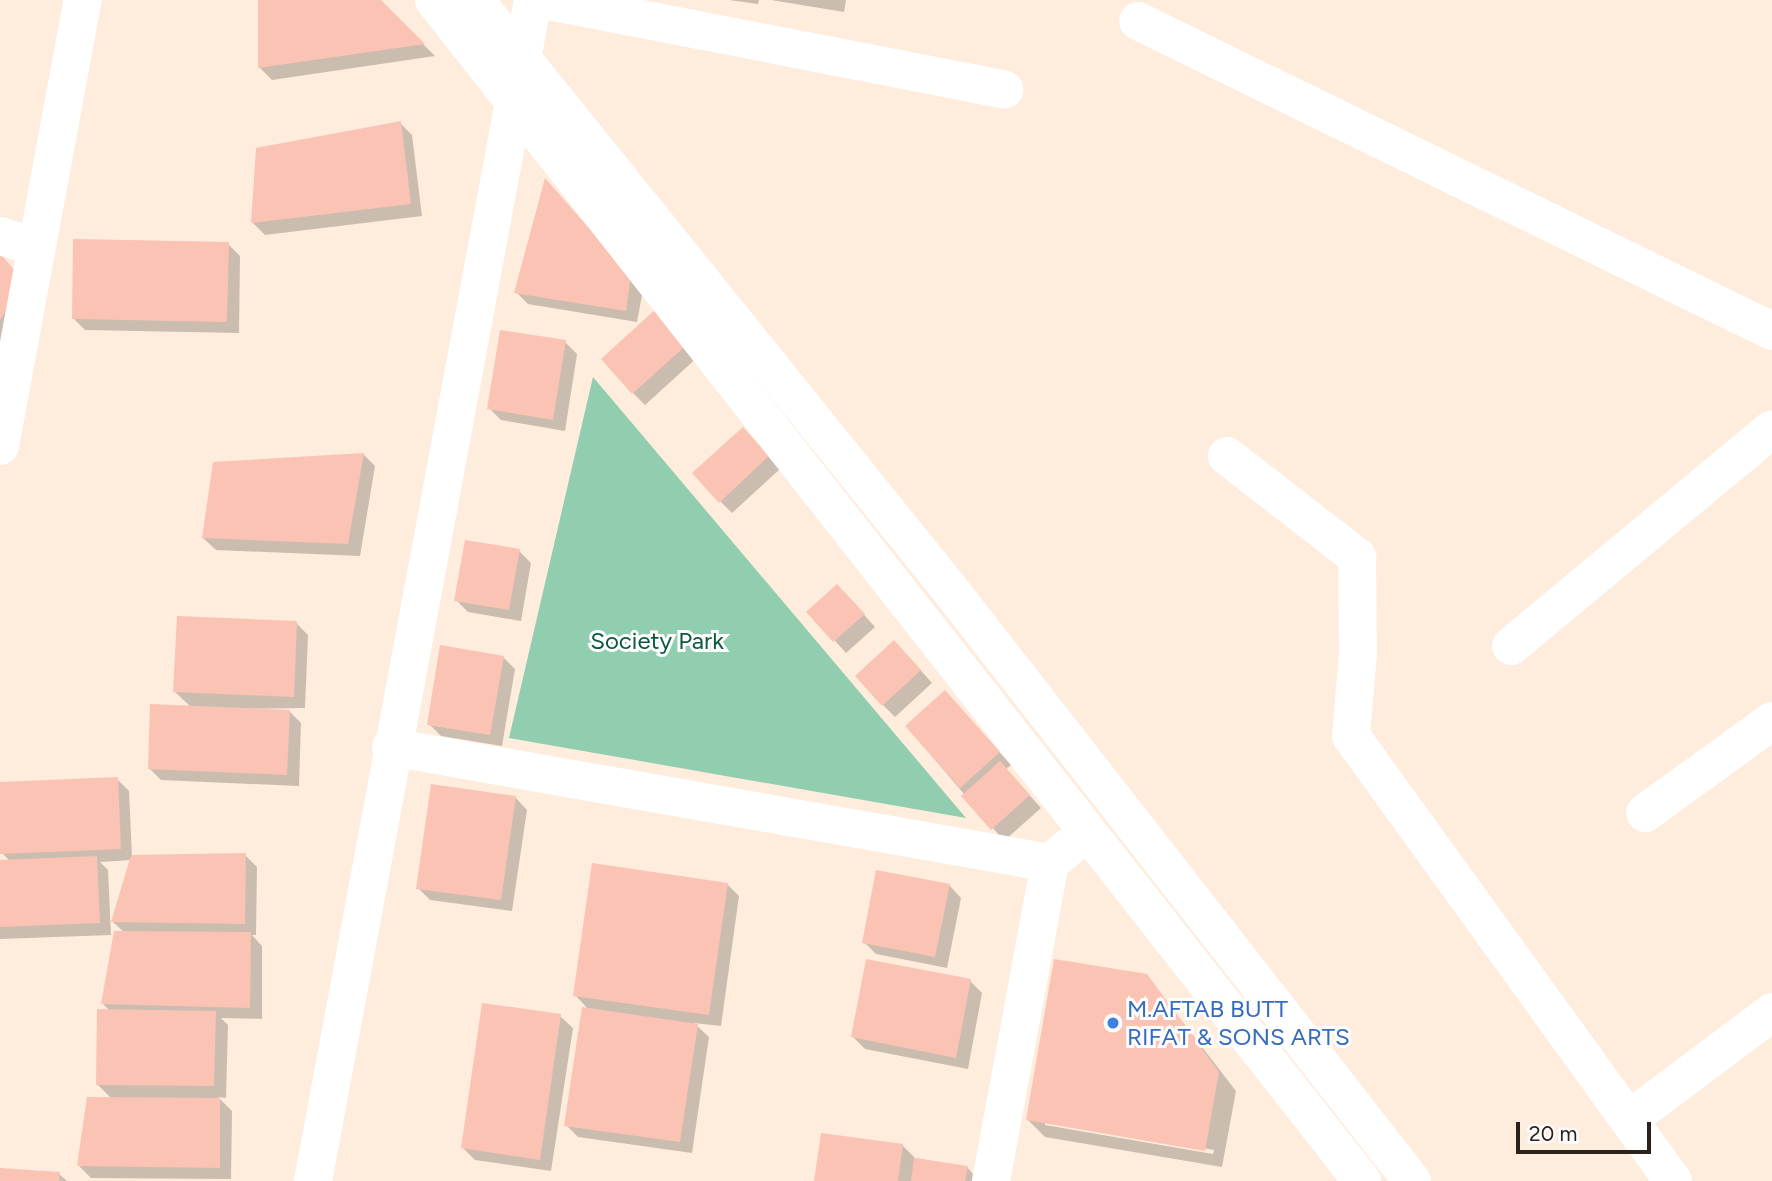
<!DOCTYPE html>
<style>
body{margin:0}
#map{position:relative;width:1772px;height:1181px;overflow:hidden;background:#feecdd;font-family:Figtree,sans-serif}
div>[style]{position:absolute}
.green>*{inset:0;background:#91cdaf}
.shadow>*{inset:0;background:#0003}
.building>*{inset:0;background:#fac3b4}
.street>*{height:38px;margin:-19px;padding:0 19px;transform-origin:19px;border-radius:19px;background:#fff}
.secondary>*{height:38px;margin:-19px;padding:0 19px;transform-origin:19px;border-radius:19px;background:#fff}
.dots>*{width:19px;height:19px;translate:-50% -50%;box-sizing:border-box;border:4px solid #fdfdfd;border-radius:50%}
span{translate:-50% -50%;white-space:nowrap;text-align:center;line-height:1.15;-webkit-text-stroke:6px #fdfdfd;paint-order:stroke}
.park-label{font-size:24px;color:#0c593d}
.shop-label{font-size:24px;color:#366cbe}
.left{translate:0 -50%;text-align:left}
.scale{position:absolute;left:1516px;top:1122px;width:135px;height:32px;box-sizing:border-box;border:4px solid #2a221b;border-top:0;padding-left:9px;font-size:21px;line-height:24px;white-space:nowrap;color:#2a221b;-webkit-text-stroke:5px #fdfdfd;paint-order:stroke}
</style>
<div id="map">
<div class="green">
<div style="clip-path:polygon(593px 377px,966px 818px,509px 738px)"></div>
</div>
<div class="shadow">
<div style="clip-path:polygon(260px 0,379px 0,435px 56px,272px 80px,260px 68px)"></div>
<div style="clip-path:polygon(729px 0,759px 0,758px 4px)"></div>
<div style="clip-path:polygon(771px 0,846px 0,844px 12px)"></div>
<div style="clip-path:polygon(400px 123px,412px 135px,422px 216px,265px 235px,253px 223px)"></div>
<div style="clip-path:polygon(557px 193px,643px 290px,637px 322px,528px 304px,516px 292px)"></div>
<div style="clip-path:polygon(228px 244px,240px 256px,239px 333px,85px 330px,73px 318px)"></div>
<div style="clip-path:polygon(0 255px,15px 329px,0 440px)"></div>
<div style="clip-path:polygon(658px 309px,700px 355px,645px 405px,633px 393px)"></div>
<div style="clip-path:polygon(565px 342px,577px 354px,565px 431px,501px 420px,489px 408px)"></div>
<div style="clip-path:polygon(754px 441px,780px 469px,732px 513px,720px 501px)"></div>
<div style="clip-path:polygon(363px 454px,375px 466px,360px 556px,216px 550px,203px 538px)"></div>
<div style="clip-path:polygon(519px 551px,531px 563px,521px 621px,468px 612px,456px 600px)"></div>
<div style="clip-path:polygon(849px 598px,875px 627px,846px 653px,809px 612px)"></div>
<div style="clip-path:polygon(296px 623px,308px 635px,305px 708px,240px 709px,289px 711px,301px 723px,299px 786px,161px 780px,149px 768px,191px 707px,175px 692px)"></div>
<div style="clip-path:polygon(906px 654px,932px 683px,895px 717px,883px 705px)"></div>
<div style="clip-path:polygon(503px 657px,515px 669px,502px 746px,441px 736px,429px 724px)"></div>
<div style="clip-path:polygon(957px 705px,1011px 765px,1006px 769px,1041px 808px,1004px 841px,907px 727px)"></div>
<div style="clip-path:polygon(117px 779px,129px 791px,132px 856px,245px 855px,257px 867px,256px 935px,252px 935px,262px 946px,262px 1019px,221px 1018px,228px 1025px,226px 1098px,218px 1097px,232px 1111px,231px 1179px,91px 1178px,79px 1166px,112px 1099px,97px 1084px,110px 1011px,103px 1004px,125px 933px,113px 922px,131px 860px,100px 862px,108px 870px,111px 935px,0 939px,0 862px,10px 861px,2px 853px,0 783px)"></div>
<div style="clip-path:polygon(515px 797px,527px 810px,512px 911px,430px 900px,418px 888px)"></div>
<div style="clip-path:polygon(727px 884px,739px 896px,721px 1026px,694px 1023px,709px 1037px,692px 1153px,578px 1137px,566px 1125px,589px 1010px,575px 995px)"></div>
<div style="clip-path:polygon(949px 885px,961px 898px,947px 968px,876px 954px,864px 942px)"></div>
<div style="clip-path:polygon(evenodd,1147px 976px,1236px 1091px,1222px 1167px,1045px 1137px,1027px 1119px,1147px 976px,1045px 1121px,1214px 1150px,1213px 1154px,1045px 1125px,1045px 1121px)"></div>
<div style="clip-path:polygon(970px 981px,982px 993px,968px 1069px,865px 1049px,853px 1037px)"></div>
<div style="clip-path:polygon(560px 1016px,573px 1028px,551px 1171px,475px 1160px,463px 1148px)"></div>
<div style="clip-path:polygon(903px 1146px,915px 1158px,967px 1167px,979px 1181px,816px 1181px)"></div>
<div style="clip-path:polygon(0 1170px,59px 1174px,67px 1181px,0 1181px)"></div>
</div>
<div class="building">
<div style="clip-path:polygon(258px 0,381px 0,425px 44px,258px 68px)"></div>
<div style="clip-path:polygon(401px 121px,411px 204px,251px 223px,256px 148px)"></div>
<div style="clip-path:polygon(545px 178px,631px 276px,626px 311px,514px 293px)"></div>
<div style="clip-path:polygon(73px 239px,229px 242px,227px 322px,72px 319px)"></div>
<div style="clip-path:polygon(0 253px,24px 282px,0 320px)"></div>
<div style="clip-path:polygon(658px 307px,690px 342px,632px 394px,601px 359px)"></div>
<div style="clip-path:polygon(500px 330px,566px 340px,553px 420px,487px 409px)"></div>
<div style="clip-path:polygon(743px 427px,769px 456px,719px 503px,692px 473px)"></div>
<div style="clip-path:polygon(364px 453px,348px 544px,202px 538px,213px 462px)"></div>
<div style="clip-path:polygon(465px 540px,520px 549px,509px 610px,454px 601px)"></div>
<div style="clip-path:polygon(837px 584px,865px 614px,833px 642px,806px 612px)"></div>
<div style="clip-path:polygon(177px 616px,297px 621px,294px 697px,173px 692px)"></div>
<div style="clip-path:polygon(894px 640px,921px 670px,882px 706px,855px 676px)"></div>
<div style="clip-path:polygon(440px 645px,504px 656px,490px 735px,427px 725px)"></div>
<div style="clip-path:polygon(945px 690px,1000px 752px,960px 788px,905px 726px)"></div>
<div style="clip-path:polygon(150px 704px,290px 710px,287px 775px,148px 769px)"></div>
<div style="clip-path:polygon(1000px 761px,1030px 795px,991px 830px,961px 796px)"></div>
<div style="clip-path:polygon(118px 777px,121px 849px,0 854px,0 782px)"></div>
<div style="clip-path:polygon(431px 784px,516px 796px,501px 900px,416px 889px)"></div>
<div style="clip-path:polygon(246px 853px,245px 924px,111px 922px,131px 855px)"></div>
<div style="clip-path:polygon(97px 856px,100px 923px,0 927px,0 860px)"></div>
<div style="clip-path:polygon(592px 863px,728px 883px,709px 1015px,573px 996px)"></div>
<div style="clip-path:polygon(876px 870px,950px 884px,935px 957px,862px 943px)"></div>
<div style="clip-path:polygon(114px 931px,251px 932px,250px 1008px,101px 1004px)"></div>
<div style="clip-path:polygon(866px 959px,971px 979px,956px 1058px,851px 1037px)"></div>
<div style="clip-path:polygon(1054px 959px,1147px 974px,1219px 1072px,1205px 1151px,1026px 1120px)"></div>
<div style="clip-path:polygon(482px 1003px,561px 1014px,540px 1160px,461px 1148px)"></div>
<div style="clip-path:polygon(582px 1007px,698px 1024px,680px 1142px,564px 1126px)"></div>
<div style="clip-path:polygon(97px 1009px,216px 1011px,214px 1086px,96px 1085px)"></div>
<div style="clip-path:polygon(87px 1097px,220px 1098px,220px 1168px,77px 1166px)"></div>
<div style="clip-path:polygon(821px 1133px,903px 1144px,898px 1181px,814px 1181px)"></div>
<div style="clip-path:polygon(914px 1158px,968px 1166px,965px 1181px,911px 1181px)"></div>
<div style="clip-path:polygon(0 1168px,60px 1172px,59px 1181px,0 1181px)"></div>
</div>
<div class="street">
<div style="left:544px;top:0;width:469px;rotate:11deg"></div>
<div style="left:1138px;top:21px;width:706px;rotate:26.06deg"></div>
<div style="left:0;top:236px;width:38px;rotate:17deg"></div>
<div style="left:0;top:446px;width:454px;rotate:-79.5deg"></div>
<div style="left:1227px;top:456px;width:165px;rotate:37.8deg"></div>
<div style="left:1357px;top:557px;width:97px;rotate:89.4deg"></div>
<div style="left:1358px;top:654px;width:82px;rotate:94.9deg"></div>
<div style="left:1351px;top:736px;width:549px;rotate:54.11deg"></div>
<div style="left:1511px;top:646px;width:339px;rotate:-39.7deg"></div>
<div style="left:391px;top:747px;width:669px;rotate:9.98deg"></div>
<div style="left:1645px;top:813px;width:157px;rotate:-35.9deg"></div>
<div style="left:1631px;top:1118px;width:176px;rotate:-36.9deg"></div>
<div style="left:313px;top:1181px;width:1201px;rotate:-79.45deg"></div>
<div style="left:991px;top:1181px;width:323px;rotate:-79.5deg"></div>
<div style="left:1050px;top:863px;width:25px;rotate:-40deg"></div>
</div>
<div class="secondary">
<div style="left:434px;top:0;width:1502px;rotate:51.84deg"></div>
<div style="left:475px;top:0;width:754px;rotate:51.14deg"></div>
<div style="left:948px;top:587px;width:754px;rotate:52.01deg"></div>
</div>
<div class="dots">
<div style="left:1113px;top:1023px;background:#3f7fe0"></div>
</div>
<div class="park-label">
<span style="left:657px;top:641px">Society Park</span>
</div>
<div class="shop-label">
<span class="left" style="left:1127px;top:1023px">M.AFTAB BUTT<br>RIFAT &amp; SONS ARTS</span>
</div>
<div class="scale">20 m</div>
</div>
